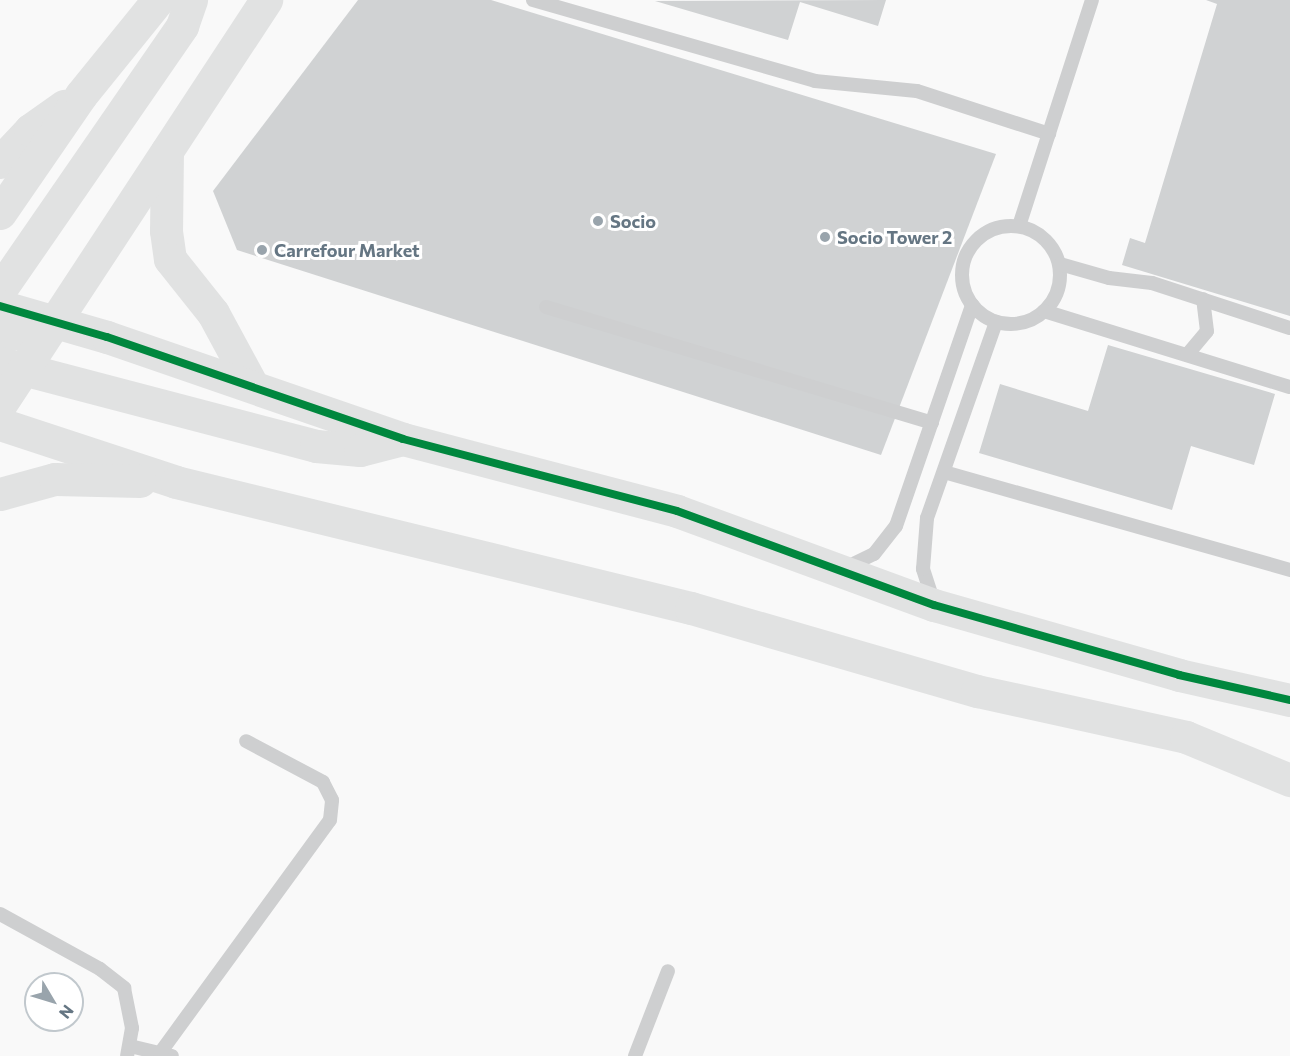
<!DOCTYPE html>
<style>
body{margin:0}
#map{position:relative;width:1290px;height:1056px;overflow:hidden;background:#f9f9f9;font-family:Commissioner,sans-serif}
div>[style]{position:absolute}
.building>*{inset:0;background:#d0d2d3}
.lane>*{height:14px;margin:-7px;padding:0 7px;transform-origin:7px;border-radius:7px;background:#cecfd0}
.lane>.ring{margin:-7px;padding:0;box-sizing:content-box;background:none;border:14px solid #cecfd0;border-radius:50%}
.secondary>*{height:33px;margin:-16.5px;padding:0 16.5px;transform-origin:16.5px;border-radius:16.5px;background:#e1e2e2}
.cycleway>*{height:8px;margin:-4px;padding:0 4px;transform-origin:4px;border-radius:4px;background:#00873e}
.dots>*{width:16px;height:16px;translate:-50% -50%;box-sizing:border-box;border:3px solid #fff;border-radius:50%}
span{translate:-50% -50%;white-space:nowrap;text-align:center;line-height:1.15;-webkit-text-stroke:6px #fff;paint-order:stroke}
.poi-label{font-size:18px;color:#657683;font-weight:700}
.left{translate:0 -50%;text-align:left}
.north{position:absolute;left:24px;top:972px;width:60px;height:60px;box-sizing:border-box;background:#fff;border:2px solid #c1c8cd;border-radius:50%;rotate:128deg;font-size:16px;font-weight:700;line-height:24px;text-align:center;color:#657683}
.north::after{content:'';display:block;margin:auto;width:21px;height:27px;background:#99a4ac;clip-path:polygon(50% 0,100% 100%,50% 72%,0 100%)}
</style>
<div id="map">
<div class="building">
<div style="clip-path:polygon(358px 0,491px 0,996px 154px,881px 455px,237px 250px,213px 191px)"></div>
<div style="clip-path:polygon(886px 0,878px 26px,800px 2px,788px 40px,655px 1px)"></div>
<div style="clip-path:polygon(1206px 0,1290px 0,1290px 316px,1122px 265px,1130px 238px,1145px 243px,1217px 4px)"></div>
<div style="clip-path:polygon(1108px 345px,1275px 394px,1254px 465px,1191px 446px,1172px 510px,979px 453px,1000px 384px,1088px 411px)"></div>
</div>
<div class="lane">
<div style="left:533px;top:0;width:293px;rotate:16deg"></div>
<div style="left:815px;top:81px;width:102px;rotate:5.6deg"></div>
<div style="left:917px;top:91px;width:139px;rotate:18deg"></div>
<div style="left:1019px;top:226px;width:237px;rotate:-72.1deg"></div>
<div class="ring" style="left:962px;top:226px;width:84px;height:84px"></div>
<div style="left:1060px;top:264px;width:51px;rotate:15.9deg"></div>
<div style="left:1109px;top:278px;width:43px;rotate:6.6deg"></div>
<div style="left:1152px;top:283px;width:145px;rotate:18.1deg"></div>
<div style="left:546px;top:307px;width:403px;rotate:16.7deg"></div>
<div style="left:1044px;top:311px;width:257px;rotate:17.2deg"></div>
<div style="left:1187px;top:355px;width:31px;rotate:-50deg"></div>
<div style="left:1207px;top:331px;width:32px;rotate:-97deg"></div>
<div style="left:944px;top:472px;width:360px;rotate:15.8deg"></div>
<div style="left:845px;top:568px;width:32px;rotate:-26deg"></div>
<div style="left:874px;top:554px;width:36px;rotate:-52deg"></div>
<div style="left:896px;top:526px;width:234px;rotate:-71deg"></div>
<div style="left:934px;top:603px;width:36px;rotate:-108deg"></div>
<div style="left:923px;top:569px;width:51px;rotate:-85.5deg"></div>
<div style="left:927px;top:518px;width:208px;rotate:-70.6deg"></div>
<div style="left:0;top:914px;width:114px;rotate:28.8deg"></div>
<div style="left:100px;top:969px;width:31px;rotate:38deg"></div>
<div style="left:124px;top:988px;width:41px;rotate:78.7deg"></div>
<div style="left:132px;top:1028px;width:28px;rotate:100deg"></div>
<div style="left:130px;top:1046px;width:43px;rotate:13.4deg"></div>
<div style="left:160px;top:1053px;width:288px;rotate:-53.9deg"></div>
<div style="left:330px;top:820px;width:20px;rotate:-84deg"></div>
<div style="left:332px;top:800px;width:20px;rotate:-117deg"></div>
<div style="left:323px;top:782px;width:87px;rotate:-152deg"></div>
<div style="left:635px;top:1056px;width:91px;rotate:-68.8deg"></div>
</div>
<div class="secondary">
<div style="left:167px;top:151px;width:80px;rotate:90.7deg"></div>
<div style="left:166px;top:231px;width:28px;rotate:82deg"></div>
<div style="left:170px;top:259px;width:69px;rotate:51.5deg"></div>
<div style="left:213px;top:313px;width:82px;rotate:61.6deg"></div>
<div style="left:0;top:162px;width:44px;rotate:-46.8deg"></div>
<div style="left:30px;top:130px;width:42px;rotate:-35.2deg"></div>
<div style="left:0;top:213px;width:143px;rotate:-55.5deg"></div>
<div style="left:81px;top:95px;width:122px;rotate:-51deg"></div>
<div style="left:0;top:290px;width:321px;rotate:-55.4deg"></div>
<div style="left:182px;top:26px;width:28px;rotate:-71deg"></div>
<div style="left:0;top:306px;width:111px;rotate:16.2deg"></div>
<div style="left:107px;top:337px;width:313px;rotate:19deg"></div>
<div style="left:403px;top:439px;width:283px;rotate:14.7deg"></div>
<div style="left:677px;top:511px;width:274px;rotate:20.1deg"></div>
<div style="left:934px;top:605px;width:255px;rotate:15.9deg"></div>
<div style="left:1179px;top:675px;width:114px;rotate:12.7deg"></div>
<div style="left:0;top:337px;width:58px;rotate:-14deg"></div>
<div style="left:0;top:363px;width:327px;rotate:14.7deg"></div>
<div style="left:316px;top:446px;width:44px;rotate:5.2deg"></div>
<div style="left:360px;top:450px;width:44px;rotate:-14.3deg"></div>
<div style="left:0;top:405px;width:485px;rotate:-56.7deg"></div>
<div style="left:0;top:424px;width:185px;rotate:18.2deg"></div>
<div style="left:176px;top:482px;width:530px;rotate:13.75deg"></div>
<div style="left:691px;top:608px;width:298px;rotate:16.2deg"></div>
<div style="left:977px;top:691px;width:214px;rotate:12.4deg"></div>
<div style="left:1186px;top:737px;width:113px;rotate:22.5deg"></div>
<div style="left:0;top:494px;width:57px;rotate:-15.3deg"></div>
<div style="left:55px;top:479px;width:85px;rotate:1.3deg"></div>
</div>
<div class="cycleway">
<div style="left:0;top:306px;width:111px;rotate:16.2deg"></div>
<div style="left:107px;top:337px;width:313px;rotate:19deg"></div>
<div style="left:403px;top:439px;width:283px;rotate:14.7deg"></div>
<div style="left:677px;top:511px;width:274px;rotate:20.1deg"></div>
<div style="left:934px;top:605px;width:255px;rotate:15.9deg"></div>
<div style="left:1179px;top:675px;width:114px;rotate:12.7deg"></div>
</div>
<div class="dots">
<div style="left:598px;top:221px;background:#99a4ac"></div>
<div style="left:825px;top:237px;background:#99a4ac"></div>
<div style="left:262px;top:250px;background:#99a4ac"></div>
</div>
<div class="poi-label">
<span class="left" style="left:610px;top:221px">Socio</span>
<span class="left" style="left:837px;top:237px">Socio Tower 2</span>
<span class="left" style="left:274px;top:250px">Carrefour Market</span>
</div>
<div class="north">N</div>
</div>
